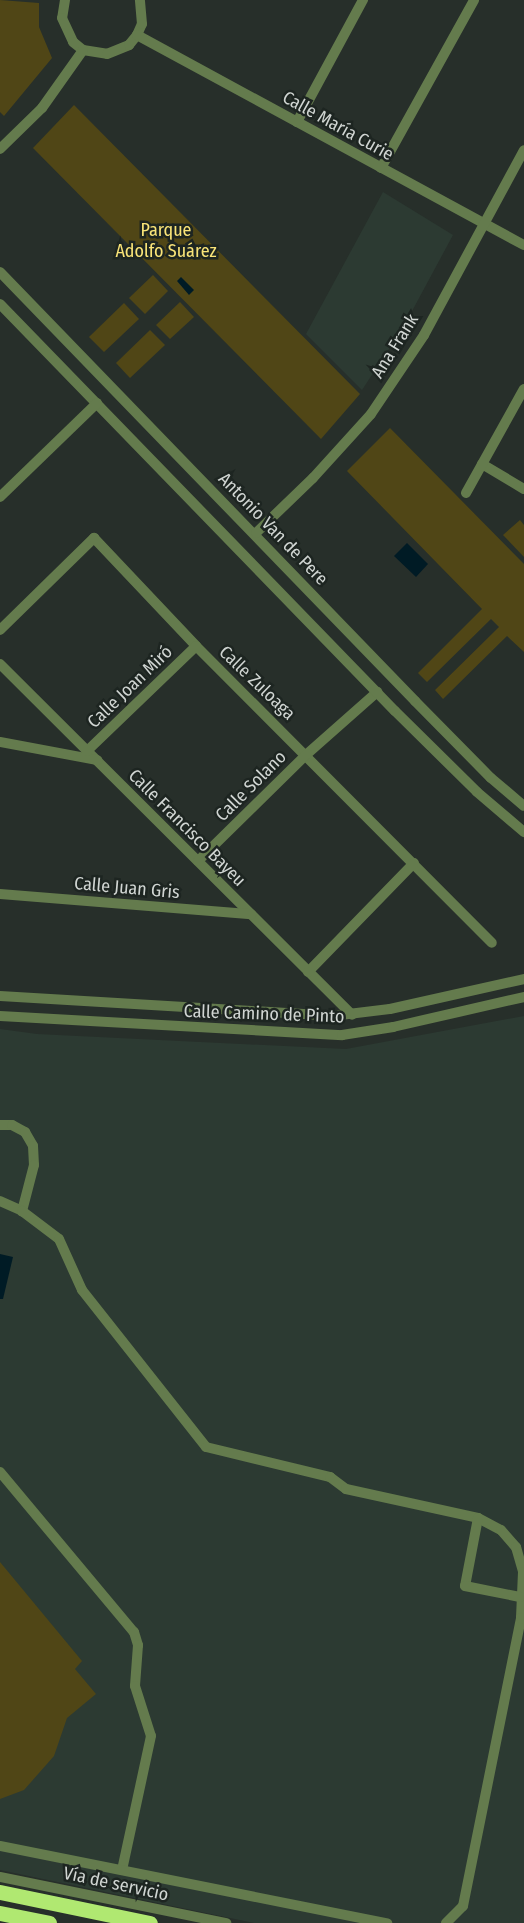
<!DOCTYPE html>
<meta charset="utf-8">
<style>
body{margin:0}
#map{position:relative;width:524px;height:1923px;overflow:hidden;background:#272f2a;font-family:"Fira Sans Condensed",sans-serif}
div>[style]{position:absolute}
.built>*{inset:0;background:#2c3a32}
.green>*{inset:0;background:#504616}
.water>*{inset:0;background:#001b25}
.pedestrian>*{height:10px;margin:-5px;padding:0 5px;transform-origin:5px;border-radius:5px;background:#647b4d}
.minor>*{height:10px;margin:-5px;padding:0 5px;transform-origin:5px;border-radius:5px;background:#647b4d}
.motorway>*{height:15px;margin:-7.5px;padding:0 7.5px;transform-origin:7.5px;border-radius:7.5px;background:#b0e871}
span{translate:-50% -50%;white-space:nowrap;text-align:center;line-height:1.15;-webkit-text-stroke:5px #1d2521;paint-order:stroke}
.street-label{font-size:18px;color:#d0d5d2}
.park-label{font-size:18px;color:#f9e478}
</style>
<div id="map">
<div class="built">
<div style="clip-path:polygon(383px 192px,453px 235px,404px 326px,362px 390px,306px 334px)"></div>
<div style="clip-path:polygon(524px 1016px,524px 1923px,254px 1923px,0 1870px,0 1029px,37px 1034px,346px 1049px)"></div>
</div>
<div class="green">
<div style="clip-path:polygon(0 0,39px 3px,39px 27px,52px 58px,4px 116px,0 112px)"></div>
<div style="clip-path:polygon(74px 105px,360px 394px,321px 439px,33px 148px)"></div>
<div style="clip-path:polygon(153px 275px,168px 291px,145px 314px,129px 298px)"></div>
<div style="clip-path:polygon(180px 302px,194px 317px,170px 339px,156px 325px)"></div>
<div style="clip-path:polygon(124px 303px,139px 319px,104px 352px,89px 337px)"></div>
<div style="clip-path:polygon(150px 330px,165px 345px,130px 378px,116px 363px)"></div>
<div style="clip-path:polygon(390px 428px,524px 564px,524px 652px,507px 636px,443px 699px,435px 690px,499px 627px,491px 619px,427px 682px,418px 673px,482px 609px,347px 471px)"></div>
<div style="clip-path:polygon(520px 520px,524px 525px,524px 557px,503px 535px)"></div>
<div style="clip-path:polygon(0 1562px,82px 1661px,75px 1669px,96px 1694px,67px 1718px,54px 1756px,24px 1790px,0 1799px)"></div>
</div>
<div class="water">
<div style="clip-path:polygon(181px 277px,194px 290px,189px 295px,177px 281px)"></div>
<div style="clip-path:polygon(407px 543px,428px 564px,416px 577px,394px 556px)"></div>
<div style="clip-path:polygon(0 1254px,13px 1257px,3px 1299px,0 1299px)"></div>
</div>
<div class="pedestrian">
<div style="left:297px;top:122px;width:139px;rotate:-61.6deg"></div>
<div style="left:381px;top:168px;width:192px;rotate:-61deg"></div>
<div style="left:482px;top:464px;width:49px;rotate:30.8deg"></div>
<div style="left:466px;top:493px;width:119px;rotate:-60.9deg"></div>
<div style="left:307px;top:754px;width:94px;rotate:-41.5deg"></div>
</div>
<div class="minor">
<div style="left:65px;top:0;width:18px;rotate:99deg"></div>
<div style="left:62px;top:18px;width:26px;rotate:65deg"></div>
<div style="left:73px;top:42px;width:13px;rotate:39deg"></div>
<div style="left:83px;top:50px;width:24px;rotate:9deg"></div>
<div style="left:107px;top:54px;width:24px;rotate:-22deg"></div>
<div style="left:129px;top:45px;width:13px;rotate:-51deg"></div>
<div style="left:137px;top:35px;width:12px;rotate:-66deg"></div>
<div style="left:142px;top:24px;width:24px;rotate:-95deg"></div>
<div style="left:137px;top:35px;width:440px;rotate:28.5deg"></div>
<div style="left:0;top:149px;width:59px;rotate:-44.3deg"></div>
<div style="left:42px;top:108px;width:71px;rotate:-54.7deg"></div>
<div style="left:0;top:272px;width:597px;rotate:45.95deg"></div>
<div style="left:415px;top:701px;width:108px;rotate:45.4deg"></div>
<div style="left:491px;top:778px;width:43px;rotate:40.3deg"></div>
<div style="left:0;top:304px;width:567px;rotate:45.86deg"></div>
<div style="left:395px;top:711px;width:115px;rotate:44.6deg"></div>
<div style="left:477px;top:792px;width:62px;rotate:40.4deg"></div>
<div style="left:0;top:497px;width:135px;rotate:-44.1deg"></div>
<div style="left:256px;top:533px;width:79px;rotate:-44deg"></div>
<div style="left:313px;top:478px;width:86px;rotate:-47.8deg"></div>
<div style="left:371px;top:414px;width:95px;rotate:-56.1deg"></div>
<div style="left:424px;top:335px;width:210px;rotate:-61.6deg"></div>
<div style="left:0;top:630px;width:132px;rotate:-44.4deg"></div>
<div style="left:94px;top:538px;width:149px;rotate:46.6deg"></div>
<div style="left:196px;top:646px;width:419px;rotate:45.1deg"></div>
<div style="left:0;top:664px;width:497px;rotate:44.9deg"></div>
<div style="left:0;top:742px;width:99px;rotate:10.5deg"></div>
<div style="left:87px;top:751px;width:151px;rotate:-43.9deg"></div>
<div style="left:198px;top:861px;width:153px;rotate:-44.5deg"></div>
<div style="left:0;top:894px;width:252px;rotate:4.6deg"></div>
<div style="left:308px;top:972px;width:152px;rotate:-45.8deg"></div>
<div style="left:0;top:996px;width:333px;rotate:3.4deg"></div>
<div style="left:332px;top:1016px;width:58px;rotate:-6.9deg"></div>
<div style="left:390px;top:1009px;width:137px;rotate:-12.6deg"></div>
<div style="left:0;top:1016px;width:343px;rotate:3.2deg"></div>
<div style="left:342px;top:1035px;width:52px;rotate:-8.9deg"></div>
<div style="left:393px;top:1027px;width:134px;rotate:-12.9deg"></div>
<div style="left:0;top:1125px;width:12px"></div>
<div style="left:12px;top:1125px;width:15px;rotate:28deg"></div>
<div style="left:25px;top:1132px;width:16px;rotate:60deg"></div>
<div style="left:33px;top:1146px;width:19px;rotate:87deg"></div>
<div style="left:34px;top:1165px;width:48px;rotate:104.6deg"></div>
<div style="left:0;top:1201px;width:24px;rotate:24deg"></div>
<div style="left:22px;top:1211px;width:46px;rotate:37.1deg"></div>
<div style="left:59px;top:1239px;width:56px;rotate:65.7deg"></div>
<div style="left:82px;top:1290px;width:200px;rotate:51.7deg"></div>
<div style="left:206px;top:1447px;width:128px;rotate:13.6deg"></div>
<div style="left:330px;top:1477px;width:20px;rotate:37deg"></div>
<div style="left:346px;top:1489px;width:135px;rotate:12.4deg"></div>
<div style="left:478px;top:1518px;width:26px;rotate:28deg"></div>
<div style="left:501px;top:1530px;width:23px;rotate:49deg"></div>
<div style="left:516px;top:1547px;width:26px;rotate:74deg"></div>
<div style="left:523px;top:1572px;width:46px;rotate:92.5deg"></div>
<div style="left:0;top:1472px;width:209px;rotate:50.1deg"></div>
<div style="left:134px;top:1632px;width:14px;rotate:73deg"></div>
<div style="left:138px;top:1645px;width:41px;rotate:94.2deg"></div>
<div style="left:135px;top:1686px;width:52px;rotate:72.3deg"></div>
<div style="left:151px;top:1736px;width:137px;rotate:102.2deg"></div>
<div style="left:478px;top:1518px;width:69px;rotate:100.8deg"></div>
<div style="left:465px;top:1586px;width:56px;rotate:11.3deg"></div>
<div style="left:0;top:1846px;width:395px;rotate:11.3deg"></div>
<div style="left:0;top:1877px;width:231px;rotate:11.5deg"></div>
<div style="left:446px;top:1923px;width:24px;rotate:-45deg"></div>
<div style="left:463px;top:1906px;width:294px;rotate:-78.6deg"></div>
<div style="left:521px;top:1618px;width:3px;rotate:18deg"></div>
</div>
<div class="motorway">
<div style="left:0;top:1892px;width:153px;rotate:11.7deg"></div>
<div style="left:0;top:1913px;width:50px;rotate:11.5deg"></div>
</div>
<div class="street-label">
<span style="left:338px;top:126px;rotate:29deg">Calle María Curie</span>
<span style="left:395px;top:346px;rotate:-58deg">Ana Frank</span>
<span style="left:273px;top:529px;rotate:46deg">Antonio Van de Pere</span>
<span style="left:257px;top:683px;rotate:44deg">Calle Zuloaga</span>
<span style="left:130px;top:687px;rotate:-44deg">Calle Joan Miró</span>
<span style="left:251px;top:786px;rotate:-45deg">Calle Solano</span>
<span style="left:187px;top:828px;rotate:45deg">Calle Francisco Bayeu</span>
<span style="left:127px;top:888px;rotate:5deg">Calle Juan Gris</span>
<span style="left:264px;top:1014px;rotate:2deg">Calle Camino de Pinto</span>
<span style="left:116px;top:1884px;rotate:12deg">Vía de servicio</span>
</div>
<div class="park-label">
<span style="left:166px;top:241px">Parque<br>Adolfo Suárez</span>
</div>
</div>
